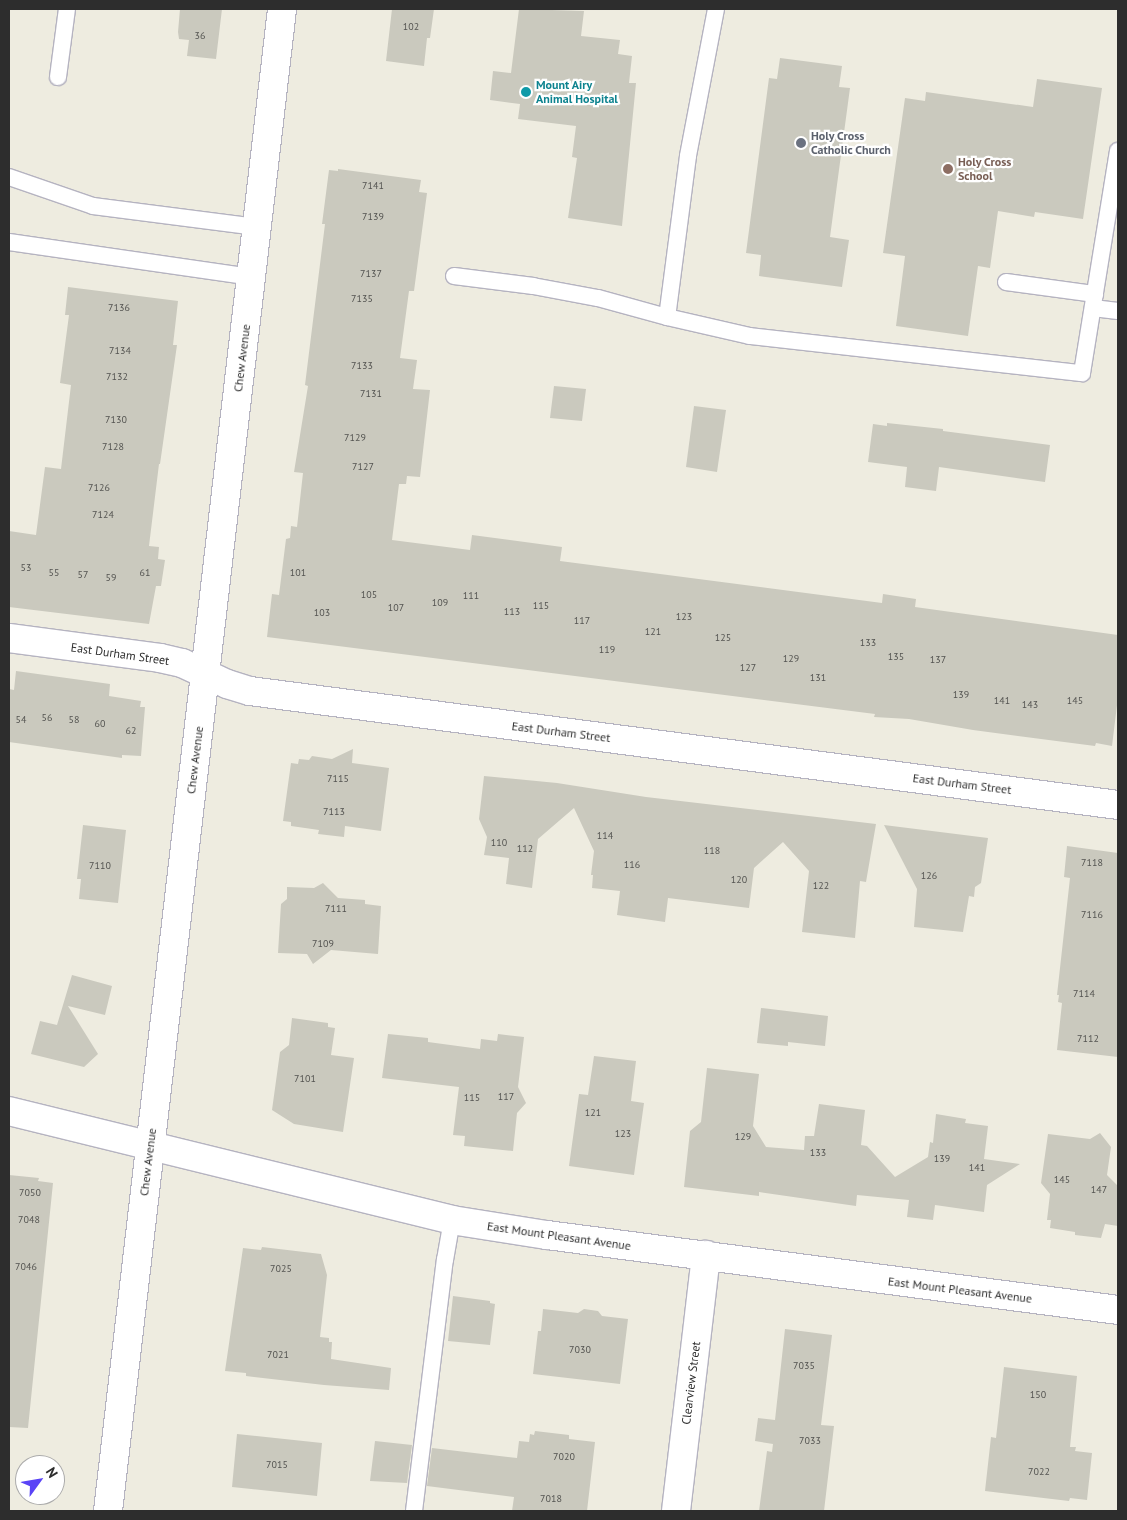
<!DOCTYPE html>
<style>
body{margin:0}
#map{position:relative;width:1127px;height:1520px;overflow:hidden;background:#eeece0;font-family:"PT Sans",sans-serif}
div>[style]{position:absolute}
.building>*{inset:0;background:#cac9be}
.roads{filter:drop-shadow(1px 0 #b5b3c0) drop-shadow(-1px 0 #b5b3c0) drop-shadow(0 1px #b5b3c0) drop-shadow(0 -1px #b5b3c0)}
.service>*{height:16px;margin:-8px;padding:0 8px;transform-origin:8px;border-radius:8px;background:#fff}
.minor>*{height:28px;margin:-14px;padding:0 14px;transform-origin:14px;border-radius:14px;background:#fff}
.tertiary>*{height:28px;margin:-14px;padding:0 14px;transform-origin:14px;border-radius:14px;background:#fff}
.dots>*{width:14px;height:14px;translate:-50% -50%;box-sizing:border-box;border:2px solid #fff;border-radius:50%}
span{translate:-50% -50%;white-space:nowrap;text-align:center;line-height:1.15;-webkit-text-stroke:4.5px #fff;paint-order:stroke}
.number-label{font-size:10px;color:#545451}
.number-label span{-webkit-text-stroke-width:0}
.culture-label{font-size:12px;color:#0d838f;font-weight:700}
.left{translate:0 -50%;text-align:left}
.worship-label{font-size:12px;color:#5b616d;font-weight:700}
.education-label{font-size:12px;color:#785e54;font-weight:700}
.street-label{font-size:12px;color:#2d2d2d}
.frame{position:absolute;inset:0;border:10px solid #2d2d2d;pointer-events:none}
.north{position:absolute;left:15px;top:1455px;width:50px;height:50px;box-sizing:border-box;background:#fff;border:1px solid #ababab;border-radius:50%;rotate:58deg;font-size:14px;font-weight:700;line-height:20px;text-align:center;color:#2d2d2d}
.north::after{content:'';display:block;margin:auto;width:18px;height:22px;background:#5a44f6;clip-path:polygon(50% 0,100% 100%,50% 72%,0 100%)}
</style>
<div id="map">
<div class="building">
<div style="clip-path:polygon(180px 9px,222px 9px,216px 59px,187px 56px,189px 40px,179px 39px,178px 32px)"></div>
<div style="clip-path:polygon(392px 9px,434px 9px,430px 38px,427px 38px,424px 66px,386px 61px)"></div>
<div style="clip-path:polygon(519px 9px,584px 11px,581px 36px,620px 40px,618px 54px,632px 56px,629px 83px,636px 83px,622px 226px,568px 218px,577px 158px,572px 157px,576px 126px,518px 119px,520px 104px,490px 100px,493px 71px,511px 73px)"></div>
<div style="clip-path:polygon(780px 58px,842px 66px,839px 87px,850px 88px,830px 237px,849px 240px,842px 287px,759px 276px,761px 255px,746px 253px,769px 78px,777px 79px)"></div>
<div style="clip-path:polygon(1037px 79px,1102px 88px,1083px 219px,1035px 212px,1034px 217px,998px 211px,990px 268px,978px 266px,968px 336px,896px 326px,905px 256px,883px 253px,905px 98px,925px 101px,926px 92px,1033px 107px)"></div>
<div style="clip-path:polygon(338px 169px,421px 180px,419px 192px,427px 193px,414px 291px,409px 291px,400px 358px,417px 360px,413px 389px,430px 390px,420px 477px,407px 476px,406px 484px,399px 484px,392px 540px,470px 550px,472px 535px,562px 547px,560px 561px,882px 603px,883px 594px,916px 599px,915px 607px,1118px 635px,1118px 697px,1112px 746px,1096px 743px,1095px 746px,973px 730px,909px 719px,874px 717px,875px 714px,267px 637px,272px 594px,279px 595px,286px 539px,290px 538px,291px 526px,297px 527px,303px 473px,294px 472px,308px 386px,305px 385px,325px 224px,322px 224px,329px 170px,338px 171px)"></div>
<div style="clip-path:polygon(68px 287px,178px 301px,173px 345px,177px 345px,160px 464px,159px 464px,149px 546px,159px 547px,158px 559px,165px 560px,161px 586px,156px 586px,149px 624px,9px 607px,9px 531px,36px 535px,45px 467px,61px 469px,71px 385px,60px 383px,69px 315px,65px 315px)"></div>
<div style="clip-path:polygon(554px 386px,586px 389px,582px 421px,550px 418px)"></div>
<div style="clip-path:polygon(694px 406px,726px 410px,717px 472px,686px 467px)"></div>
<div style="clip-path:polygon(887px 423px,943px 429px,943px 431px,1050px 445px,1045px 482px,939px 467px,936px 491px,905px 487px,907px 467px,868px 462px,873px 424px,887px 426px)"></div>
<div style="clip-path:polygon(16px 671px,110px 684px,109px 696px,141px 701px,140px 707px,145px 707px,141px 756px,122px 755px,122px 758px,9px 742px,9px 689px,14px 690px)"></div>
<div style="clip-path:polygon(353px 749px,352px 763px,389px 768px,381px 831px,345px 826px,344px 837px,318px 834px,319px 830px,291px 826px,291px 822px,283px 821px,291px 763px,298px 764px,299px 759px,309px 760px,312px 756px,332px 759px)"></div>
<div style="clip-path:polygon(484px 776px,557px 783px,646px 797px,876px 824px,866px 882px,860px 881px,855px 938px,802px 932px,809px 871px,783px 842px,754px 868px,749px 908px,668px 898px,665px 922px,617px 915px,620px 891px,592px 888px,593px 875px,591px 875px,594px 851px,574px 808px,538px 839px,532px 888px,506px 884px,509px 858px,484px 855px,487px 837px,479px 819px)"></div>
<div style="clip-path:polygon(83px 825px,126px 830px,118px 903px,79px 899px,81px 879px,77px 879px)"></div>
<div style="clip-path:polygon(884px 825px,988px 838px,981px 883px,975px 887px,974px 897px,969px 896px,963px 932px,914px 927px,917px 889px)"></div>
<div style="clip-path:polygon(1067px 846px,1118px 853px,1118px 1057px,1057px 1050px,1062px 1003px,1058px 1002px,1059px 995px,1057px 995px,1070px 878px,1064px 877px)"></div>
<div style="clip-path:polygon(323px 883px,338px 898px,365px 900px,365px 904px,381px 906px,378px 954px,331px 950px,313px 964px,307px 954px,278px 953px,281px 904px,287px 899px,287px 887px,314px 888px)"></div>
<div style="clip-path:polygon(72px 975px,112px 986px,105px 1015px,68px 1006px,98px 1054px,84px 1067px,31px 1054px,40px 1021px,57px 1025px)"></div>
<div style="clip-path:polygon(761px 1008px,828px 1016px,825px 1046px,788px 1042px,788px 1046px,757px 1043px)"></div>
<div style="clip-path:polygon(292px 1018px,328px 1023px,328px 1027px,335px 1028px,331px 1055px,354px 1058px,343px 1132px,294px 1124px,272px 1110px,280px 1052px,289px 1045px)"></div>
<div style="clip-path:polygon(388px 1034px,428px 1038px,428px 1042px,480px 1049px,481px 1039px,497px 1041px,498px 1034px,524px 1037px,518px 1087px,526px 1103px,517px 1113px,513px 1151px,464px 1146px,465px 1136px,453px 1135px,459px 1087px,382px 1078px)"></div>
<div style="clip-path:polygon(594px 1056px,636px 1061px,631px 1101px,644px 1103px,634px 1175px,569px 1166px,579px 1094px,588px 1095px)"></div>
<div style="clip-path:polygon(707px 1068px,759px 1074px,753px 1126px,766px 1147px,804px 1150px,805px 1136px,814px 1136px,819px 1104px,865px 1110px,861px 1145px,867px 1146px,895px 1177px,928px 1157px,930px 1142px,933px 1143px,936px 1114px,966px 1119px,965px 1123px,988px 1126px,984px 1159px,1020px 1164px,987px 1185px,984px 1212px,935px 1205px,933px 1220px,907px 1217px,909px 1200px,857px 1195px,856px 1206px,759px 1192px,759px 1196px,684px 1187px,690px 1131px,701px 1122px)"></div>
<div style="clip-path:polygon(1100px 1133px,1111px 1147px,1107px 1175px,1118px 1186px,1118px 1226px,1105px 1224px,1101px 1238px,1075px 1235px,1075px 1232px,1050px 1228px,1051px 1220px,1047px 1220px,1050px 1194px,1041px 1183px,1048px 1134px,1090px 1139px)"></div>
<div style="clip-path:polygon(9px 1175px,39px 1178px,38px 1181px,53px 1183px,28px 1428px,9px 1427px)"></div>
<div style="clip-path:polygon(262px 1247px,321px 1254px,327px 1275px,320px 1337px,329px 1338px,329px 1342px,332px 1342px,331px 1359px,391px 1368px,389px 1390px,324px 1385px,246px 1376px,246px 1373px,225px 1371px,243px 1248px,261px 1250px)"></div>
<div style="clip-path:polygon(453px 1296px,490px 1301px,490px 1303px,495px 1304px,490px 1345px,448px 1341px)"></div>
<div style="clip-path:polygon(543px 1309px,578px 1313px,584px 1309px,598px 1311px,602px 1316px,628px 1319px,620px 1384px,533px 1374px,538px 1331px,541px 1331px)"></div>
<div style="clip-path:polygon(785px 1329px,832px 1335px,821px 1425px,834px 1426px,824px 1511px,759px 1511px,767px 1451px,772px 1452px,773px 1444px,755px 1441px,758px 1418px,775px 1420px)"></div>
<div style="clip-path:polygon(1004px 1367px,1077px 1376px,1070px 1447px,1076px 1447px,1075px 1451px,1092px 1453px,1087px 1500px,1070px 1498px,1069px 1501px,985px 1491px,991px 1437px,996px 1438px)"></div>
<div style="clip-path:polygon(535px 1431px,569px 1435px,569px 1439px,595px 1442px,587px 1511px,512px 1511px,514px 1497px,427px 1486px,432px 1448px,517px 1458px,519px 1441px,529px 1442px,530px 1434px,534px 1435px)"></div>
<div style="clip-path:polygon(237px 1434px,322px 1443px,317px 1496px,232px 1487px)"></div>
<div style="clip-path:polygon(375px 1441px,412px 1445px,407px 1483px,370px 1481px)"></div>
</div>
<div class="roads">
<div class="service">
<div style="left:716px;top:9px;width:150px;rotate:100.8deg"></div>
<div style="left:688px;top:156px;width:162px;rotate:97.4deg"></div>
<div style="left:667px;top:317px;width:85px;rotate:12.9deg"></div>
<div style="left:750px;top:336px;width:334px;rotate:6.4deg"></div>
<div style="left:1082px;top:373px;width:225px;rotate:-80.8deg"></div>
<div style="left:58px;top:77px;width:69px;rotate:-82.5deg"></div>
<div style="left:9px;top:177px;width:89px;rotate:19deg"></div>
<div style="left:93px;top:206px;width:165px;rotate:7.3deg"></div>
<div style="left:9px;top:242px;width:246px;rotate:8.2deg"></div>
<div style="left:454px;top:276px;width:80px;rotate:7.2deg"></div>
<div style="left:533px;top:286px;width:66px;rotate:10.5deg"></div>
<div style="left:598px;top:298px;width:72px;rotate:15.4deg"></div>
<div style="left:1006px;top:282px;width:90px;rotate:7.7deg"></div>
<div style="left:1093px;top:308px;width:25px;rotate:7deg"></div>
<div style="left:414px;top:1511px;width:253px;rotate:-83deg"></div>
<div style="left:445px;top:1260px;width:41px;rotate:-80.1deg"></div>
</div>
<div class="minor">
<div style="left:9px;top:638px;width:152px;rotate:7.5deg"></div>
<div style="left:160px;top:658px;width:23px;rotate:13deg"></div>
<div style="left:182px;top:663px;width:50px;rotate:25deg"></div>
<div style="left:227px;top:684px;width:24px;rotate:17deg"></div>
<div style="left:250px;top:691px;width:875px;rotate:7.48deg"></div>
<div style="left:9px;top:1111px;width:456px;rotate:13.8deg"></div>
<div style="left:452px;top:1220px;width:96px;rotate:9deg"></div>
<div style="left:547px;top:1235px;width:576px;rotate:7.48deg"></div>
<div style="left:676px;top:1511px;width:258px;rotate:-83.3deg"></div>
</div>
<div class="tertiary">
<div style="left:108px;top:1511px;width:1512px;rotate:-83.39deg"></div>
</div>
</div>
<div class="dots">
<div style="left:526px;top:92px;background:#0f9aa8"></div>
<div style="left:801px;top:143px;background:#6b7280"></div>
<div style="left:948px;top:169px;background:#8d6e63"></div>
</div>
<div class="number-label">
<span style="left:411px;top:27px">102</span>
<span style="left:200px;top:36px">36</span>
<span style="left:373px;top:186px">7141</span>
<span style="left:373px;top:217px">7139</span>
<span style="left:371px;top:274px">7137</span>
<span style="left:362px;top:299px">7135</span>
<span style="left:119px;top:308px">7136</span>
<span style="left:120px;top:351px">7134</span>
<span style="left:362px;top:366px">7133</span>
<span style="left:117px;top:377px">7132</span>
<span style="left:371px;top:394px">7131</span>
<span style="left:116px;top:420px">7130</span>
<span style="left:355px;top:438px">7129</span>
<span style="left:113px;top:447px">7128</span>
<span style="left:363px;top:467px">7127</span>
<span style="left:99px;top:488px">7126</span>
<span style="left:103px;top:515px">7124</span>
<span style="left:26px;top:568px">53</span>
<span style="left:54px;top:573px">55</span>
<span style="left:145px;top:573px">61</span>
<span style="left:298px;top:573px">101</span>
<span style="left:83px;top:575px">57</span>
<span style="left:111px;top:578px">59</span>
<span style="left:369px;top:595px">105</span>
<span style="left:471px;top:596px">111</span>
<span style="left:440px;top:603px">109</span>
<span style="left:541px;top:606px">115</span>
<span style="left:396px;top:608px">107</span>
<span style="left:512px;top:612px">113</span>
<span style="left:322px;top:613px">103</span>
<span style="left:684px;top:617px">123</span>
<span style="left:582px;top:621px">117</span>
<span style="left:653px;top:632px">121</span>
<span style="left:723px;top:638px">125</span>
<span style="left:868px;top:643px">133</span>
<span style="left:607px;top:650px">119</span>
<span style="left:896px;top:657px">135</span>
<span style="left:791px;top:659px">129</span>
<span style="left:938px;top:660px">137</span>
<span style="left:748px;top:668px">127</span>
<span style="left:818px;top:678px">131</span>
<span style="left:961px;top:695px">139</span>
<span style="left:1002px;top:701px">141</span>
<span style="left:1075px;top:701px">145</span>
<span style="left:1030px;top:705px">143</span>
<span style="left:47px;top:718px">56</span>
<span style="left:21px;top:720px">54</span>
<span style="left:74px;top:720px">58</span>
<span style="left:100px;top:724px">60</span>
<span style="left:131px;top:731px">62</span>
<span style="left:338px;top:779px">7115</span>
<span style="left:334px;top:812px">7113</span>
<span style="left:605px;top:836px">114</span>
<span style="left:499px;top:843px">110</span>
<span style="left:525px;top:849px">112</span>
<span style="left:712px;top:851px">118</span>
<span style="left:1092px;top:863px">7118</span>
<span style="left:632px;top:865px">116</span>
<span style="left:100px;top:866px">7110</span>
<span style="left:929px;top:876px">126</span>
<span style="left:739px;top:880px">120</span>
<span style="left:821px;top:886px">122</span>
<span style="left:336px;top:909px">7111</span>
<span style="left:1092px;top:915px">7116</span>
<span style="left:323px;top:944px">7109</span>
<span style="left:1084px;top:994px">7114</span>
<span style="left:1088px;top:1039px">7112</span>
<span style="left:305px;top:1079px">7101</span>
<span style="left:506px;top:1097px">117</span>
<span style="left:472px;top:1098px">115</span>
<span style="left:593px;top:1113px">121</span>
<span style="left:623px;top:1134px">123</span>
<span style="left:743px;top:1137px">129</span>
<span style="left:818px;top:1153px">133</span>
<span style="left:942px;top:1159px">139</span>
<span style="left:977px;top:1168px">141</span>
<span style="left:1062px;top:1180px">145</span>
<span style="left:1099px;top:1190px">147</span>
<span style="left:30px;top:1193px">7050</span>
<span style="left:29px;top:1220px">7048</span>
<span style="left:26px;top:1267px">7046</span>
<span style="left:281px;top:1269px">7025</span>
<span style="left:580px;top:1350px">7030</span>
<span style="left:278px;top:1355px">7021</span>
<span style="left:804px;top:1366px">7035</span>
<span style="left:1038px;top:1395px">150</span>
<span style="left:810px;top:1441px">7033</span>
<span style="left:564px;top:1457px">7020</span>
<span style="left:277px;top:1465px">7015</span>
<span style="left:1039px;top:1472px">7022</span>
<span style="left:551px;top:1499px">7018</span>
</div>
<div class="culture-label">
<span class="left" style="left:536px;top:92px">Mount Airy<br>Animal Hospital</span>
</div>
<div class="worship-label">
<span class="left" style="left:811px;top:143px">Holy Cross<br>Catholic Church</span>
</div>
<div class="education-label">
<span class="left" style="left:958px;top:169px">Holy Cross<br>School</span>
</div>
<div class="street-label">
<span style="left:242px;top:358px;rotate:-83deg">Chew Avenue</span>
<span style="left:120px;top:654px;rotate:8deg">East Durham Street</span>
<span style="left:561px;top:732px;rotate:7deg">East Durham Street</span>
<span style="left:195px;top:760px;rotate:-83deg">Chew Avenue</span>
<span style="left:962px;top:784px;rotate:7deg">East Durham Street</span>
<span style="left:148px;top:1162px;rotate:-83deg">Chew Avenue</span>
<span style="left:559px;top:1236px;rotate:8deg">East Mount Pleasant Avenue</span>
<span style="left:960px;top:1290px;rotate:7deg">East Mount Pleasant Avenue</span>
<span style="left:691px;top:1383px;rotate:-83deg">Clearview Street</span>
</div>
<div class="frame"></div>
<div class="north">N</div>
</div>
